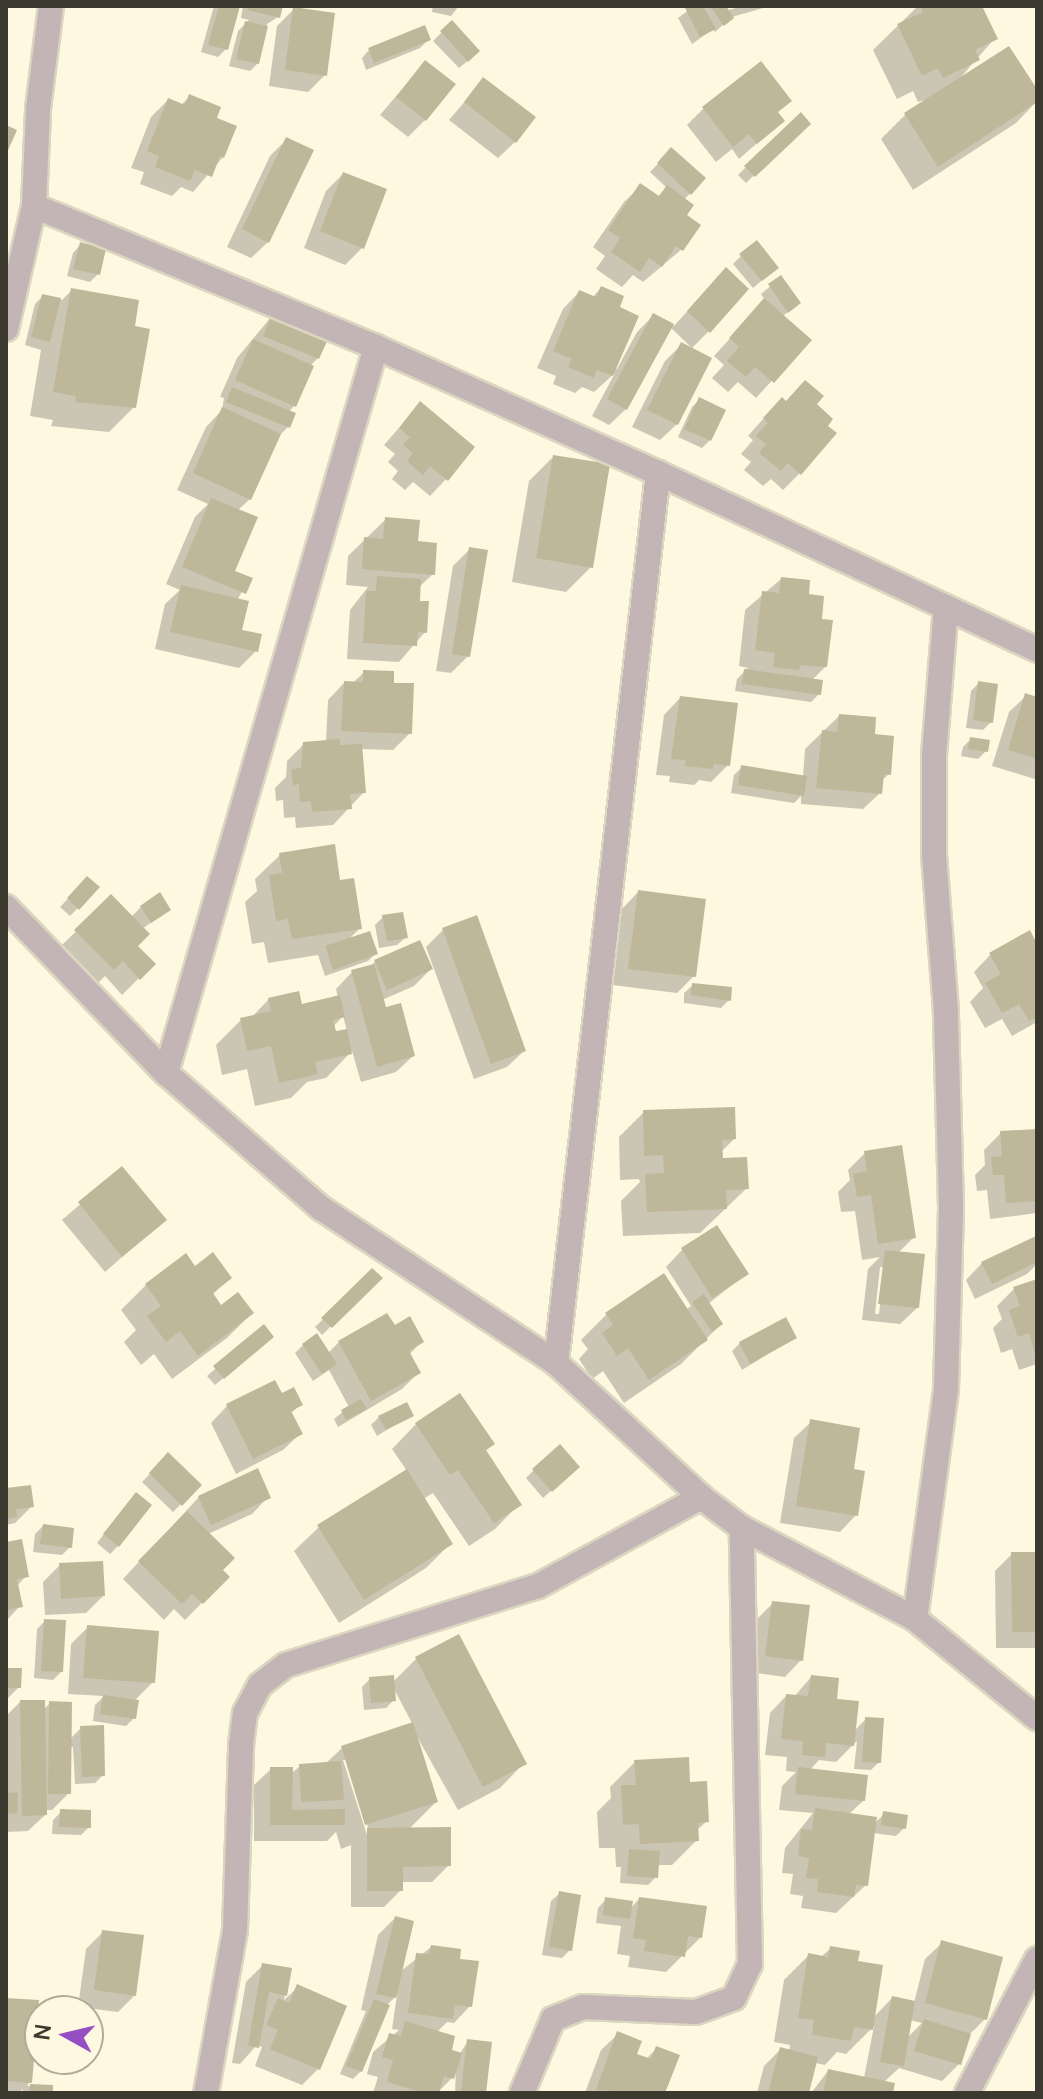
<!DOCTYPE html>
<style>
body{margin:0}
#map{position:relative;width:1043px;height:2099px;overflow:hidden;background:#fef8e0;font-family:Manrope,sans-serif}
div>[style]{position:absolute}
.shadow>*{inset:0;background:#0003}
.building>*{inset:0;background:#beb79a}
.roads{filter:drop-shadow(2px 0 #dbd6c0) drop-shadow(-2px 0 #dbd6c0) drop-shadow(0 2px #dbd6c0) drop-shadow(0 -2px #dbd6c0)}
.minor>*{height:24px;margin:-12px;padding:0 12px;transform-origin:12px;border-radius:12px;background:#c3b4b6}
span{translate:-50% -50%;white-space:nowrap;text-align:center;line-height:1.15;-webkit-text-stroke:6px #fef8e0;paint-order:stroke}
.frame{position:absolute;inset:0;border:8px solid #3c392e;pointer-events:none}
.north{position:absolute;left:24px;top:1995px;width:80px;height:80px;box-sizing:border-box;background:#fef8e0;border:2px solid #b0ac99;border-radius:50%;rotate:278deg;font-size:22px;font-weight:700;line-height:32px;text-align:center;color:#3c392e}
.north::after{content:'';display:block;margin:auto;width:28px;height:36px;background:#964fc2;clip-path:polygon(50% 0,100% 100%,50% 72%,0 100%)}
</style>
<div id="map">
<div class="shadow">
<div style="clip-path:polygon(214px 6px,238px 6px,226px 49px,218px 57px,201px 52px)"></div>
<div style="clip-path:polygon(243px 6px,281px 6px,278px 17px,267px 24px,258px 63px,250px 71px,229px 66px,238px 31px,249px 20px,241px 18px)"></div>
<div style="clip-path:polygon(433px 6px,459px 6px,451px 16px,432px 12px)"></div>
<div style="clip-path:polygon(694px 6px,729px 6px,724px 7px,725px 11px,743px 6px,770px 6px,732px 17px,715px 32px,713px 29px,692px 44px,678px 18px)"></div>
<div style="clip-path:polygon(918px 6px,979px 6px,995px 38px,961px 77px,1037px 93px,1037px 101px,1016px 123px,913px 190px,881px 139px,905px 115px,932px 98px,918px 102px,913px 91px,897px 99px,873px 50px)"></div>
<div style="clip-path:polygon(294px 9px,325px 75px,308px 92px,269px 86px,277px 26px)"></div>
<div style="clip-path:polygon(452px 22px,470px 59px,459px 68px,433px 41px)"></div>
<div style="clip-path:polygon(428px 40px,420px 48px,366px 70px,362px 58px,369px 50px)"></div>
<div style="clip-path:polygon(425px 62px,425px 120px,408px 137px,380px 115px)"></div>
<div style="clip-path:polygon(484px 79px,515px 142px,498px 158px,449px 120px)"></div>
<div style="clip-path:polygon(190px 96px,214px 119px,223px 157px,193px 192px,181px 187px,172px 196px,140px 184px,144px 172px,131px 168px,151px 117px,168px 100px,181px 105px)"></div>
<div style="clip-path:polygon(704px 108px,776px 114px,782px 121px,739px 159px,732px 149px,716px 162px,687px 125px)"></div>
<div style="clip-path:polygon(800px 115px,808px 124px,746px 183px,738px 175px)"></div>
<div style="clip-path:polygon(287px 139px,268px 242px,251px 258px,227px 247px,270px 156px)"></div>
<div style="clip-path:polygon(671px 150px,703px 179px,684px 200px,682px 249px,643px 282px,633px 275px,622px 287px,596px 269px,605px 256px,593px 247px,624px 202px,641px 186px,658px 197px,667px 188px,650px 172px)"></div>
<div style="clip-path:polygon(343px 174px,362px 248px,345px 265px,304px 248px,326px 191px)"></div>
<div style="clip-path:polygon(81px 244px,98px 274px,90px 282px,67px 276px,73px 253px)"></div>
<div style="clip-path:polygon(741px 256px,768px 275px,753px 288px,733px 264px)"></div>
<div style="clip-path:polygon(780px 278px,790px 310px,782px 317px,809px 340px,756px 398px,738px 382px,728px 392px,712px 378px,724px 365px,714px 356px,765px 300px,761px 294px)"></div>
<div style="clip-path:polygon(709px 287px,709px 331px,692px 348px,670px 327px,626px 409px,609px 425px,592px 416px,615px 373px,594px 392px,582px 387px,575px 393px,553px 384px,556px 376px,537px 368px,563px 309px,579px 292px,592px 298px,601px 288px,617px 309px,614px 368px,617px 369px,637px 332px,654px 315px,674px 326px)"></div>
<div style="clip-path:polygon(72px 290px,133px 328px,134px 407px,109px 432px,51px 426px,53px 420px,30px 416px,41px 350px,25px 345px,35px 304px,43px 296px,62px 300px)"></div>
<div style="clip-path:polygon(272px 316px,318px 358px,310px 366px,295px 405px,288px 412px,288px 427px,280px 435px,250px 499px,237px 511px,233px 572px,250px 579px,237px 600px,240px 631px,256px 651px,239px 668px,155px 649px,165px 604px,180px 590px,166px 584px,195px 517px,208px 504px,177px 490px,206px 427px,222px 410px,224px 398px,220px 397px,237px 358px)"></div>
<div style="clip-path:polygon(681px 345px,677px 424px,660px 440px,632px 427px,665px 361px)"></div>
<div style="clip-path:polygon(700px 399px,710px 440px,702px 448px,678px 437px,692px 407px)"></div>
<div style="clip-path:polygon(785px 403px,814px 404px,800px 473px,783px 490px,771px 479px,763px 486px,744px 470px,751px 462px,741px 454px,753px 440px,748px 436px,765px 417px)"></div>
<div style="clip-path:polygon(420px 404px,446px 479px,430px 496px,413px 482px,405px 490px,392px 479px,398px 471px,388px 462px,395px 454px,384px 445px)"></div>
<div style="clip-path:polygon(553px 457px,591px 567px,566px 592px,512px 582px,529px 481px)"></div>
<div style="clip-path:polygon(386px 519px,416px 543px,433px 574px,418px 588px,418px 603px,425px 632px,399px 662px,347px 659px,350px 610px,368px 587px,346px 585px,348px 556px)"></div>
<div style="clip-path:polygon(470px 549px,468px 656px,451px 673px,436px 671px,453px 566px)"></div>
<div style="clip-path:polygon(781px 579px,807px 595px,820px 620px,826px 666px,812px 680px,819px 694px,811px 702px,735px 691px,737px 679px,748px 668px,739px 666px,745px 610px)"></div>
<div style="clip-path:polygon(364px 672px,392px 685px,410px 733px,393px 750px,360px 749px,364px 792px,333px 825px,296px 828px,295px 817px,284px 818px,283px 800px,276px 801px,275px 788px,286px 777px,287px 761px,304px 744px,326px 742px,328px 700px,344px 683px,353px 683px)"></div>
<div style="clip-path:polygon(979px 683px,991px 722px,983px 730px,966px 728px,971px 691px)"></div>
<div style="clip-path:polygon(1026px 696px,1037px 699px,1035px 779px,992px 766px,1009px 712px)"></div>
<div style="clip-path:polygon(680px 698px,728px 765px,711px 782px,699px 780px,694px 785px,669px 782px,670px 776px,656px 775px,664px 715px)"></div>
<div style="clip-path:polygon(839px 716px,872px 736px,889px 774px,881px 781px,880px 793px,863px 809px,801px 804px,801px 796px,794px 803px,731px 793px,734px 775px,742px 767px,803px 777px,805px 749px)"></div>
<div style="clip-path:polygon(971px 739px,986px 751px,978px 759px,961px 756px,963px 747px)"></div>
<div style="clip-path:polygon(280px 855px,339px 882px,360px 928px,347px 941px,376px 953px,368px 961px,325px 976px,318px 955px,268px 963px,264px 942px,252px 944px,245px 902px,257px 891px,255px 879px)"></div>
<div style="clip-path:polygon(87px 879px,97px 888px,70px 916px,60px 907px)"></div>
<div style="clip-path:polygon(638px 892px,694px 976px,677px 993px,612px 985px,622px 909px)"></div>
<div style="clip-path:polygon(111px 897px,131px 917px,141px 907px,169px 910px,142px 929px,135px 946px,153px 964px,122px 995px,105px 976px,96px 985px,59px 948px)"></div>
<div style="clip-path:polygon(383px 917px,406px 937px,397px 945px,379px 948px,375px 925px)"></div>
<div style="clip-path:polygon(443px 930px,524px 1051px,507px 1067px,474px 1079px,426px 947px)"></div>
<div style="clip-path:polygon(1037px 948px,1037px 1022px,1012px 1036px,1002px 1019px,985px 1028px,970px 1002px,983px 988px,974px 972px,990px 955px)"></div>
<div style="clip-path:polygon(evenodd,375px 962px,432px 968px,414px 986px,382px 1000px,413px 1056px,396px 1072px,361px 1082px,352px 1051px,326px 1078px,307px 1082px,291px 1098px,255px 1106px,247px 1069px,222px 1075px,216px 1045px,241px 1020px,251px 1018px,269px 999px,300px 1007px,338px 998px,336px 989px,352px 972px,369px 967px,375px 962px,343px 1016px,347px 1031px,334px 1034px,333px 1027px,343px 1016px)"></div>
<div style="clip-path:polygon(693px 985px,729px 1000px,721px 1008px,684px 1003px,684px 993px)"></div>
<div style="clip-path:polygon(644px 1112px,734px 1139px,720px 1153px,721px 1160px,747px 1188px,700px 1233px,623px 1236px,621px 1201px,640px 1182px,639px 1179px,620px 1180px,619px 1137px)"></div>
<div style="clip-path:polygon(1037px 1131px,1037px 1213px,990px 1219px,987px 1190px,977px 1191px,975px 1175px,985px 1165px,984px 1150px,1001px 1133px)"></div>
<div style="clip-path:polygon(evenodd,865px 1153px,914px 1237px,898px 1253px,917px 1308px,900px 1324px,862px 1320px,868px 1269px,880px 1257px,862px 1260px,855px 1211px,841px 1212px,838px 1192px,850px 1180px,848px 1170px,865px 1153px,880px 1267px,884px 1267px,879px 1314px,875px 1314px,880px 1267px)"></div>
<div style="clip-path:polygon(122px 1168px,164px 1220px,105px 1272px,62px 1220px)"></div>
<div style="clip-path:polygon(1035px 1239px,1037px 1264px,1027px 1274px,975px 1299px,966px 1280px,982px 1263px)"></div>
<div style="clip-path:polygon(682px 1250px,746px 1274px,708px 1304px,721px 1324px,681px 1364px,624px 1403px,603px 1371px,592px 1379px,579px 1359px,588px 1349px,581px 1340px,606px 1315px,663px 1276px,686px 1310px,691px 1306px,666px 1267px)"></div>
<div style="clip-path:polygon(194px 1269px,229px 1278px,212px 1295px,221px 1307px,252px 1313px,227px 1338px,172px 1379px,154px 1354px,141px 1365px,124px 1342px,136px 1330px,121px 1310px,146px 1285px)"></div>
<div style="clip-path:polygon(372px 1271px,380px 1278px,322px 1335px,315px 1327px)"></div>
<div style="clip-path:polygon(1037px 1281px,1037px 1364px,1019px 1370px,1012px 1349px,1001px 1353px,993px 1328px,1002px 1319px,997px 1306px,1014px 1289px)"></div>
<div style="clip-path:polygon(264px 1327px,264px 1345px,215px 1385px,207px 1376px)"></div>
<div style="clip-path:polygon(394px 1328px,421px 1342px,409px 1355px,418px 1373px,402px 1389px,338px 1427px,334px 1419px,349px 1407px,329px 1370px,313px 1381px,295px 1353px,303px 1345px,328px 1353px,339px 1342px)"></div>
<div style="clip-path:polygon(794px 1338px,742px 1370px,732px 1351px,740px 1343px)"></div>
<div style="clip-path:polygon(300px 1405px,290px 1414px,300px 1434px,283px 1450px,236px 1474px,211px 1423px,227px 1406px)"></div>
<div style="clip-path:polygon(411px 1415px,377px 1436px,371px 1425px,379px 1417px)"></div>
<div style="clip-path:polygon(811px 1422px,851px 1471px,856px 1515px,840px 1532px,780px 1523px,794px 1438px)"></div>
<div style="clip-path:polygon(416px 1424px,492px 1444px,485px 1452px,519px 1504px,495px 1529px,469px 1546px,433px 1493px,423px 1499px,451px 1543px,426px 1568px,339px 1623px,294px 1551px,319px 1527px,407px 1471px,392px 1449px)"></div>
<div style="clip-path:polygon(168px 1455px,200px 1485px,173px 1512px,142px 1482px)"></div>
<div style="clip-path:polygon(534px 1470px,570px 1474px,543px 1498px,526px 1478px)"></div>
<div style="clip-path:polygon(6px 1490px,32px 1506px,15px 1523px,6px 1525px)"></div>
<div style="clip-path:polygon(199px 1497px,268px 1497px,252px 1514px,208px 1534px,221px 1570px,227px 1577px,185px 1620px,174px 1609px,164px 1620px,123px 1579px)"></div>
<div style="clip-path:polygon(128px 1503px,118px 1546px,110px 1554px,97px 1543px)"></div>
<div style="clip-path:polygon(43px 1526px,70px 1547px,62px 1555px,33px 1552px,35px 1534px)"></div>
<div style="clip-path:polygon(6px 1544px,26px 1576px,17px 1586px,20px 1606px,6px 1621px)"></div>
<div style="clip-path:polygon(1012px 1554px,1037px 1554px,1037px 1648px,996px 1648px,995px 1571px)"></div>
<div style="clip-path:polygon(60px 1565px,103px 1596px,86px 1613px,45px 1615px,43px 1582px)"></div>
<div style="clip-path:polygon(773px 1603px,801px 1660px,785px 1677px,749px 1672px,756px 1620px)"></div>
<div style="clip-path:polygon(45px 1621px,61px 1672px,53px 1680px,34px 1678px,37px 1629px)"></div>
<div style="clip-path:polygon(88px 1627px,153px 1682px,134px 1701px,134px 1718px,126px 1726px,93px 1721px,95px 1705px,104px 1696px,68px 1694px,71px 1644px)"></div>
<div style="clip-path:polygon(evenodd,416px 1659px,524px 1763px,500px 1788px,458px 1810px,414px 1731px,436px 1802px,408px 1830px,449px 1865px,432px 1882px,401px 1882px,401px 1890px,384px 1907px,351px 1907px,351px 1845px,341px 1849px,336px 1832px,327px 1841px,254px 1841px,254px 1785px,271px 1769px,291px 1774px,300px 1766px,325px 1764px,342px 1748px,413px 1725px,393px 1687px,394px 1700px,386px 1708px,364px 1710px,362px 1687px,370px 1679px,392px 1683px,416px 1659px,343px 1760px,347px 1760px,370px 1834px,367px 1835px,343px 1760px)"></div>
<div style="clip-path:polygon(6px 1670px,19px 1687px,6px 1700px)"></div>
<div style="clip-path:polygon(811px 1677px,835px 1701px,854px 1731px,866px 1719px,879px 1762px,871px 1770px,854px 1769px,857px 1741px,836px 1762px,819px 1760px,809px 1771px,864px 1800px,848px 1815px,875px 1823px,884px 1814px,904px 1828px,896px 1836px,873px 1833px,866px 1885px,836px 1913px,801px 1908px,803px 1896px,790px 1894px,793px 1874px,782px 1873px,785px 1848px,813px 1813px,779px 1810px,782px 1786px,796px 1772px,786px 1771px,787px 1757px,765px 1755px,770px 1713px,786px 1696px,794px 1697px)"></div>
<div style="clip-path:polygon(20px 1702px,43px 1710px,50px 1703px,70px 1739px,81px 1728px,103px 1775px,95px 1783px,75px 1784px,73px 1747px,70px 1747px,69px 1793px,52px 1810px,45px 1810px,45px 1815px,28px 1831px,6px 1832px,6px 1716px)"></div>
<div style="clip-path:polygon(635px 1762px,688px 1785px,707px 1821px,696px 1831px,697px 1840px,672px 1865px,657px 1865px,656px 1877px,648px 1885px,620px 1883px,621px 1867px,616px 1867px,615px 1848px,599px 1848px,597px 1812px,611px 1798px,610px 1787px)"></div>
<div style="clip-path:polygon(61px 1812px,89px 1827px,81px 1835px,52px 1834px,53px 1820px)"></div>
<div style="clip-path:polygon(560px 1893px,570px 1950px,562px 1958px,542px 1955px,551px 1901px)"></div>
<div style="clip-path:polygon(606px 1899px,630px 1909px,639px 1899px,701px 1937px,666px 1972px,628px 1967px,630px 1956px,617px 1954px,621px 1926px,596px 1923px,598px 1908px)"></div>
<div style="clip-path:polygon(395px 1918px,401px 1971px,431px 1947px,458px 1960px,470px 2006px,454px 2023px,447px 2022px,437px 2032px,449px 2051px,459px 2055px,468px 2041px,490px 2044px,484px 2093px,455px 2093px,456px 2066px,452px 2078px,437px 2093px,373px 2093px,378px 2077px,367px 2074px,373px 2052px,399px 2030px,392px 2029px,397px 1995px,386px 2006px,361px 2071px,353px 2079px,340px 2074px,366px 2011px,361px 2010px,378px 1935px)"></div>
<div style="clip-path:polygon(103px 1932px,135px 1995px,118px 2012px,78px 2007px,86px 1949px)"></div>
<div style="clip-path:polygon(evenodd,942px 1943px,985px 2019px,969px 2035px,959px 2064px,942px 2081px,899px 2068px,884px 2082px,891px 2093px,811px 2093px,828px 2071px,864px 2078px,874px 2026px,846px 2054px,837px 2052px,825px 2065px,815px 2063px,807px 2093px,757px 2093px,764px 2066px,781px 2049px,789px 2051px,790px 2045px,774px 2042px,784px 1980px,809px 1955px,821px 1957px,831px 1948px,855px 1963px,873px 2018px,892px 1998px,914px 2003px,925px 1959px,942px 1943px,910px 2020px,922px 2023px,906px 2039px,910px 2020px)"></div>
<div style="clip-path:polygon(263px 1965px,290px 1970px,284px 2000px,298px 1987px,319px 2068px,302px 2085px,255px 2066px,262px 2047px,257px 2045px,240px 2064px,232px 2063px,246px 1982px)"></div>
<div style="clip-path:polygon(6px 2000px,30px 2082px,27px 2086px,51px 2087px,51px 2093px,23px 2093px,23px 2089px,19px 2093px,6px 2093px)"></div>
<div style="clip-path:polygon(618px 2034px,635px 2055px,646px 2059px,657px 2048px,677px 2056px,663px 2093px,585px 2093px,601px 2050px)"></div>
</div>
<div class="building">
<div style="clip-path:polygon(219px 6px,240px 6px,228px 50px,208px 45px)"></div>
<div style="clip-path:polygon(249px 6px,283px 6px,280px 18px,248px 10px)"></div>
<div style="clip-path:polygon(690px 6px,703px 6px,716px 29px,700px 37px,685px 8px)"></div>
<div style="clip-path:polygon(710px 6px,726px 6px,734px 18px,724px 26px)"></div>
<div style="clip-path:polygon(920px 6px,982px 6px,998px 39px,975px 50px,980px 60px,943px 78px,938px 68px,922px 76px,897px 24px,923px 12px)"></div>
<div style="clip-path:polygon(293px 7px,335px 13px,327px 76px,285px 70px)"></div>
<div style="clip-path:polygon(452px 20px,480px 51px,468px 62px,440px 31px)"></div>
<div style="clip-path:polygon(245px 21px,268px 26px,259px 64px,236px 59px)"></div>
<div style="clip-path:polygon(425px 25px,431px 40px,374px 63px,368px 48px)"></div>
<div style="clip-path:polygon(1009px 46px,1037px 89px,1037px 102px,938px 167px,904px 113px)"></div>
<div style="clip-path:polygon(425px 60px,456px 84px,426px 121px,396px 97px)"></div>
<div style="clip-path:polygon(761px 61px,792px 101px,778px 112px,785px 121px,757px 144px,749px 134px,733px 147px,702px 107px)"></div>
<div style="clip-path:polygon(483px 77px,536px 117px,516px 143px,464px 102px)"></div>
<div style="clip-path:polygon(189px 94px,221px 107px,217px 118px,237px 126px,224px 158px,220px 156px,212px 177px,195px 170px,190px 181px,155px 167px,159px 156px,147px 151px,168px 98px,185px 105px)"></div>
<div style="clip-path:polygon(801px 112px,811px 124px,755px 177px,744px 166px)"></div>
<div style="clip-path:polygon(6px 125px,17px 130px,6px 155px)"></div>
<div style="clip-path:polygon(286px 137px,314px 150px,269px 243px,242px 229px)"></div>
<div style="clip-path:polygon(671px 147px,706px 178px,691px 195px,657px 163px)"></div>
<div style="clip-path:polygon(343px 172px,387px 189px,364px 249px,320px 231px)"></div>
<div style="clip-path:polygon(640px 183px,659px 196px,667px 185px,694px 205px,687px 215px,701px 225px,683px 251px,676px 246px,662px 267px,649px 258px,640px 272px,611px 252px,620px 238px,608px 230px)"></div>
<div style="clip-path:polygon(757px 240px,779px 268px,762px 281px,739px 254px)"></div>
<div style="clip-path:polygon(80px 242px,106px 249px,100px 275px,73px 269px)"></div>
<div style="clip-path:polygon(726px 267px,749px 289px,710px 333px,687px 311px)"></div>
<div style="clip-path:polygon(781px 275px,801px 303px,788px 313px,768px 284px)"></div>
<div style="clip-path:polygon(601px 286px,624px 296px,620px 307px,639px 316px,613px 376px,597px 370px,594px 378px,568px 367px,572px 359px,553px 351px,579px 290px,596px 297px)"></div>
<div style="clip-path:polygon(71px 288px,139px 300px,135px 326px,150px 329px,136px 408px,75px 402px,76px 396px,53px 392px)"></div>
<div style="clip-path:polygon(42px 294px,61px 298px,50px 342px,31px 337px)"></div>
<div style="clip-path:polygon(764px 298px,812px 340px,774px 383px,755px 367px,746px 377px,727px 361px,739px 347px,729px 338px)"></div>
<div style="clip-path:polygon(653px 313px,674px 324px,627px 410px,607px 399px)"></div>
<div style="clip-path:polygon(272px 314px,329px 337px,319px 359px,263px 336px)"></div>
<div style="clip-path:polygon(253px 339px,314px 366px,296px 407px,235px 380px)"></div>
<div style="clip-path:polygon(681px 342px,712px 358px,678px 425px,647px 410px)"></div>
<div style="clip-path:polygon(805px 380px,824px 396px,817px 404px,833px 419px,828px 426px,837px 433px,801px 475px,788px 463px,781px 471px,759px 453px,766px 444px,756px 436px,768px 423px,763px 418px,782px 397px,786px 401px)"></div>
<div style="clip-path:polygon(232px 387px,296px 413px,290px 428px,226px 402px)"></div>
<div style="clip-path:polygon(699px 397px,726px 410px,711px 441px,684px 429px)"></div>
<div style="clip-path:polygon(420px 401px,475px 447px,448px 481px,430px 466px,423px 475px,407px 461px,413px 453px,403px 445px,410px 437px,399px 428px)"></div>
<div style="clip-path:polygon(222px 407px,281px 434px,251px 500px,193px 473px)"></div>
<div style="clip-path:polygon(553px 455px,610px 464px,593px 568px,536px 558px)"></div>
<div style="clip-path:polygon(211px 498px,258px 517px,235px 571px,253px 578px,246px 594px,182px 567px)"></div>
<div style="clip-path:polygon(385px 517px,420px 520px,418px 541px,437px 543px,435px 575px,362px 569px,364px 537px,383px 539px)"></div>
<div style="clip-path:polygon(469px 547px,488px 550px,470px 657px,452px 654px)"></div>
<div style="clip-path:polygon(377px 576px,421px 579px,420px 601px,429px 601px,427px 633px,418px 632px,417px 646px,363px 643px,366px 591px,376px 591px)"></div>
<div style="clip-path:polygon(781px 577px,810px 580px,809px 594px,824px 596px,822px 619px,833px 620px,827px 667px,800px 665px,799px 670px,773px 667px,775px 653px,755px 650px,762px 591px,779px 593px)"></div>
<div style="clip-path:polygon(181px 585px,249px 601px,242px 630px,262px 634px,258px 652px,170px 632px)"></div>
<div style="clip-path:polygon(744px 669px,823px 680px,821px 695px,742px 684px)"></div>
<div style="clip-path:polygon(363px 670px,394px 671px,394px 683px,414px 683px,412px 734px,341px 731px,344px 681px,363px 682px)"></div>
<div style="clip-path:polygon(978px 681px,998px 684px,993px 723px,973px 720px)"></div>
<div style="clip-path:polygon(1025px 693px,1037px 697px,1037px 759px,1008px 750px)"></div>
<div style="clip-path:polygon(680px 696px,738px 703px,730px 766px,714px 764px,713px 769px,685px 766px,686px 760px,671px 759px)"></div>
<div style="clip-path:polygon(839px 714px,876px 717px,875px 734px,894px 736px,891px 775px,884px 774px,882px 794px,816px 788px,822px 730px,837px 732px)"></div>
<div style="clip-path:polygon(970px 737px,990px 740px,988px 752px,968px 749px)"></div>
<div style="clip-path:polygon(340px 739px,340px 745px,362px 744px,366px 793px,350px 794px,352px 809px,312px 812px,311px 801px,300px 802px,299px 784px,293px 785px,291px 769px,301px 768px,303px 742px)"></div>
<div style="clip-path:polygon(741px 765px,807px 776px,804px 796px,738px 785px)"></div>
<div style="clip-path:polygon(335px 844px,340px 880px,354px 878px,362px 929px,292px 939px,288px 919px,276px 921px,269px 875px,282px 873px,279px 853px)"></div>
<div style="clip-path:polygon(87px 876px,100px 887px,79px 910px,67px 898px)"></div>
<div style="clip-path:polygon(638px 890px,706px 899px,696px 977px,628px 969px)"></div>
<div style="clip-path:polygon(160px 892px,171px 910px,151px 923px,140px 906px)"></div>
<div style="clip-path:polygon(111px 894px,150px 934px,138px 946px,156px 964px,140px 980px,123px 961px,114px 970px,74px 930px)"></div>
<div style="clip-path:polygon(403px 912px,408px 938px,387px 941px,382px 915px)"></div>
<div style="clip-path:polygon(477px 915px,526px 1051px,491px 1064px,442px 928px)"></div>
<div style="clip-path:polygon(1030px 930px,1037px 944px,1037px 1017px,1029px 1021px,1019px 1004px,1002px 1013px,985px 983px,1001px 974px,989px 953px)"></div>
<div style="clip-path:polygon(370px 931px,378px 954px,333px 970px,325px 946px)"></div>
<div style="clip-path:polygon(420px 940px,433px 969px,387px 990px,374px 960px)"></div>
<div style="clip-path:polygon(374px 964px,386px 1007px,401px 1003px,415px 1056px,377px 1067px,351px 970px)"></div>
<div style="clip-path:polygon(692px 983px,732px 987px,731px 1001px,691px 995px)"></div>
<div style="clip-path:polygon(299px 991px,302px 1004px,340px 995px,345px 1017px,333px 1020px,336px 1031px,347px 1029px,352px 1054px,315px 1062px,318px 1074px,279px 1083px,271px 1046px,247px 1051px,240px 1018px,271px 1011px,268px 998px)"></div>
<div style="clip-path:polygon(735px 1107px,736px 1139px,722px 1140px,723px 1158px,747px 1157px,749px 1189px,726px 1190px,727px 1209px,647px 1212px,645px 1174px,664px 1173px,663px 1155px,644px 1156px,643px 1110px)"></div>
<div style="clip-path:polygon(1037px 1129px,1037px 1201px,1006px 1203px,1004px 1175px,993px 1175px,991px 1157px,1002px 1156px,1000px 1131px)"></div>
<div style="clip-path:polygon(902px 1145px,916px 1238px,878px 1244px,871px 1195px,857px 1197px,853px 1174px,867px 1171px,864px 1151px)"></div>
<div style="clip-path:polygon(122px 1166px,167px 1220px,122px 1257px,78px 1202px)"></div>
<div style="clip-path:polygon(717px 1225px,749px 1274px,712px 1298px,681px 1248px)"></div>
<div style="clip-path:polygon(1036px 1236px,1037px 1262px,992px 1284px,981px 1262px)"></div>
<div style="clip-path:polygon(885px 1250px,925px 1254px,919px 1308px,878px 1304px)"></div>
<div style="clip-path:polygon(213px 1252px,232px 1278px,213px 1293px,221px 1305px,238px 1292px,254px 1313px,198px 1356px,180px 1331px,166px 1342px,147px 1316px,161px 1306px,145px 1284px,186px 1253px,195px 1266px)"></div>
<div style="clip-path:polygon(372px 1268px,383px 1278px,332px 1328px,321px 1318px)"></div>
<div style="clip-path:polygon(664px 1273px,708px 1340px,649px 1380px,628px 1348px,617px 1356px,602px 1333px,613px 1325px,605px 1313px)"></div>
<div style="clip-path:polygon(1037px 1279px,1037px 1357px,1036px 1357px,1029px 1333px,1018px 1337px,1009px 1310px,1020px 1306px,1013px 1287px)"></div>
<div style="clip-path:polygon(704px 1294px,723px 1324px,712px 1332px,692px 1302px)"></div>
<div style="clip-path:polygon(387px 1313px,395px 1325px,410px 1316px,424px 1342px,409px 1351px,421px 1373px,371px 1401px,338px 1341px)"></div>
<div style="clip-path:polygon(786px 1317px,797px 1338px,750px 1364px,739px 1342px)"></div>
<div style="clip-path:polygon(264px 1324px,274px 1337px,224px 1379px,213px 1366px)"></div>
<div style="clip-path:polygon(317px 1333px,337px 1364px,322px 1374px,302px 1344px)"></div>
<div style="clip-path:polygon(275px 1380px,282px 1393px,294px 1387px,303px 1405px,291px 1411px,303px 1434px,253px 1459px,226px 1404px)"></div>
<div style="clip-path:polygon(460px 1393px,495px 1444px,486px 1450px,522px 1505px,494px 1523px,458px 1470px,450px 1475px,415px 1423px)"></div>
<div style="clip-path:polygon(361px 1399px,367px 1409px,346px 1420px,341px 1410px)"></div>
<div style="clip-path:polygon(407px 1402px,414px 1416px,386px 1430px,378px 1416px)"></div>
<div style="clip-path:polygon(810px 1419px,860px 1428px,854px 1469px,865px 1471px,858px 1516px,796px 1506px)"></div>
<div style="clip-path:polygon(560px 1444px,580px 1467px,552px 1492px,532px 1469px)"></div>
<div style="clip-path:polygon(168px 1452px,202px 1485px,182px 1506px,149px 1473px)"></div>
<div style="clip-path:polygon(258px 1468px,271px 1498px,211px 1525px,198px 1496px)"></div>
<div style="clip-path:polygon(407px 1469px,453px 1544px,364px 1600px,317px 1525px)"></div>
<div style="clip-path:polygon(31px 1485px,34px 1507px,16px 1509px,17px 1517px,6px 1519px,6px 1488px)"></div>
<div style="clip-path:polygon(136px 1492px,152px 1505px,119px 1547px,103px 1534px)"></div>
<div style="clip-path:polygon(187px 1511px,235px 1558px,223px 1570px,230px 1577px,203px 1604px,192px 1594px,182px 1604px,138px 1561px)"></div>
<div style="clip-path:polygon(43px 1524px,74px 1528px,72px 1548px,40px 1544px)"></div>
<div style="clip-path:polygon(22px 1539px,29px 1577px,17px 1579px,23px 1607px,6px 1610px,6px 1542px)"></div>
<div style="clip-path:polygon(1011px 1552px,1037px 1552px,1037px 1632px,1012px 1632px)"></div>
<div style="clip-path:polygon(103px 1561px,105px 1596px,61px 1599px,59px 1563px)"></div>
<div style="clip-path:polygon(772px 1601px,810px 1605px,803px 1661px,765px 1656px)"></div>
<div style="clip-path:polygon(44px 1619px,66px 1620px,63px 1672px,41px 1671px)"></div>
<div style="clip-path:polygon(87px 1625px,159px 1631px,155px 1683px,83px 1678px)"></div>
<div style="clip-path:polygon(459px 1634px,527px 1764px,483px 1787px,415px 1657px)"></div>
<div style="clip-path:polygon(6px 1668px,22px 1668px,21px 1688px,6px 1688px)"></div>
<div style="clip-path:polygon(394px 1675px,396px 1701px,371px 1703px,369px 1677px)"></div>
<div style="clip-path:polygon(811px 1675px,839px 1678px,837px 1699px,859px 1701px,854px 1746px,826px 1743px,825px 1757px,802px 1755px,803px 1741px,781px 1739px,786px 1694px,808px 1696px)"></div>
<div style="clip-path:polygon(103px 1695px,139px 1700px,136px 1719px,100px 1714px)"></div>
<div style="clip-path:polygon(20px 1700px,45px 1700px,47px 1815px,22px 1816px)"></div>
<div style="clip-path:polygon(49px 1701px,72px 1702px,71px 1794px,48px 1794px)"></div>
<div style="clip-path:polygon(865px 1717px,884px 1718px,881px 1763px,862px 1762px)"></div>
<div style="clip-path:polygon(413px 1722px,438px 1802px,365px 1825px,341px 1746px)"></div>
<div style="clip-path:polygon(104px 1725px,105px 1776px,82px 1777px,80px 1726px)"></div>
<div style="clip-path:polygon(689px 1757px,690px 1782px,707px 1781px,709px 1822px,698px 1823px,699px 1841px,640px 1844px,639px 1824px,623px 1825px,621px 1785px,636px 1785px,634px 1760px)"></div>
<div style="clip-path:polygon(341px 1761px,344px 1800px,301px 1802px,299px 1764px)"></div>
<div style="clip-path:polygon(270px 1767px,293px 1767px,292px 1810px,345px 1809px,345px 1825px,270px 1825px)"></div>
<div style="clip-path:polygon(798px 1767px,868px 1775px,865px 1801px,795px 1794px)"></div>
<div style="clip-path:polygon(6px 1792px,18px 1793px,17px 1814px,6px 1813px)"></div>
<div style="clip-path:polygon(815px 1808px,877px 1817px,868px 1886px,856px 1885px,854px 1897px,817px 1892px,818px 1879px,806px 1878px,809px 1858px,798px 1856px,801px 1829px,812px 1830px)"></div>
<div style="clip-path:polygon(60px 1809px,91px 1810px,91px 1828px,59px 1827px)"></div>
<div style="clip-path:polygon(883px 1811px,908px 1815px,906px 1829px,881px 1825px)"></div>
<div style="clip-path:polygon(451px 1827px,451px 1866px,403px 1867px,403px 1891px,367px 1891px,367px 1828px)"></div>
<div style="clip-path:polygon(629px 1849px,660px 1851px,658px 1878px,627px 1876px)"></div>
<div style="clip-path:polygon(559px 1891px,581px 1895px,572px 1951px,549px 1947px)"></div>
<div style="clip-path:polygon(605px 1897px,633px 1901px,630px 1919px,603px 1915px)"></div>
<div style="clip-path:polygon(639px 1897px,707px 1906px,702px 1938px,688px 1936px,685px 1957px,644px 1951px,646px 1940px,633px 1938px)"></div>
<div style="clip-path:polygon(395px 1916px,414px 1921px,396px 1998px,376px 1994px)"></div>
<div style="clip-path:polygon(102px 1930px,144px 1935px,136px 1996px,94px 1990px)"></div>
<div style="clip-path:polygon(941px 1940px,1003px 1957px,987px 2020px,925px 2003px)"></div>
<div style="clip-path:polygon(431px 1945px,461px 1949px,460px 1959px,479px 1961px,472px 2007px,455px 2005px,453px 2019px,408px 2013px,416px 1953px,429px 1954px)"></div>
<div style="clip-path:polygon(830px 1946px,860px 1951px,858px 1961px,883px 1965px,873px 2030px,854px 2027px,851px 2041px,812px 2035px,814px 2020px,798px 2018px,808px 1953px,828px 1957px)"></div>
<div style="clip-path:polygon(262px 1963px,292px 1968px,287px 1996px,269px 1992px,259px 2048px,248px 2046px)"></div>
<div style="clip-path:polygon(297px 1984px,347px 2006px,320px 2070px,270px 2049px,278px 2030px,266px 2025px,278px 1998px,289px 2003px)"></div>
<div style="clip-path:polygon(892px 1996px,915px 2001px,904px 2066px,880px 2062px)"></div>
<div style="clip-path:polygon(6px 1998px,39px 2000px,32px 2083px,6px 2081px)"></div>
<div style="clip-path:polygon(374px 1999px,390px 2005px,362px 2072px,346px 2066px)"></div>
<div style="clip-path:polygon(924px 2019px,971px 2034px,961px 2065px,914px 2051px)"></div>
<div style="clip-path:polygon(405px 2021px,455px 2036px,452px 2050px,462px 2053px,454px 2079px,444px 2076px,439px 2093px,425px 2093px,387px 2082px,393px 2060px,382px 2057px,389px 2033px,401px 2036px)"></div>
<div style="clip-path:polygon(617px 2031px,642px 2041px,637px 2054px,651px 2059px,656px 2046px,680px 2055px,665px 2093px,596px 2090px)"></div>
<div style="clip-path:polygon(467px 2039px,492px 2042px,486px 2093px,461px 2092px)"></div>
<div style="clip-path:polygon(780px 2047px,818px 2057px,809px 2093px,768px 2093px)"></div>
<div style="clip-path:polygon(828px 2069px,895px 2083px,893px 2093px,823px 2093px)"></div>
<div style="clip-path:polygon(30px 2084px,53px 2085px,53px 2093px,30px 2093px)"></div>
</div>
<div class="roads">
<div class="minor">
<div style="left:34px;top:206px;width:370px;rotate:22.4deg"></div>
<div style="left:376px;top:347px;width:309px;rotate:24.1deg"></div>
<div style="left:658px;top:473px;width:418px;rotate:25deg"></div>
<div style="left:6px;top:329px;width:126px;rotate:-77.2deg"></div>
<div style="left:34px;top:206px;width:97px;rotate:-87.6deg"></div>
<div style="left:38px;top:109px;width:104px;rotate:-82.8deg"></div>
<div style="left:6px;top:907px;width:231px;rotate:46.1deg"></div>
<div style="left:166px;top:1073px;width:206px;rotate:41.1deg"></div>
<div style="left:321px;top:1208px;width:282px;rotate:33.4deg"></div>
<div style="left:556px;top:1363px;width:197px;rotate:42.7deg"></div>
<div style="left:701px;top:1497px;width:51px;rotate:37.1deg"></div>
<div style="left:742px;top:1528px;width:195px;rotate:27.7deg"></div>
<div style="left:915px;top:1619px;width:157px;rotate:39.1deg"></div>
<div style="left:166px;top:1073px;width:756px;rotate:-73.87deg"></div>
<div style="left:556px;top:1363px;width:896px;rotate:-83.46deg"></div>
<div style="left:915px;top:1619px;width:232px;rotate:-82.3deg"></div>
<div style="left:946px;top:1389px;width:182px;rotate:-88.4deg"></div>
<div style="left:951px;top:1207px;width:196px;rotate:-91.5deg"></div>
<div style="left:946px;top:1011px;width:157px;rotate:-94.4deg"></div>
<div style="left:934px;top:854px;width:99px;rotate:-90deg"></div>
<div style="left:934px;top:755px;width:148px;rotate:-85.4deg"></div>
<div style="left:206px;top:2093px;width:166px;rotate:-79.9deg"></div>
<div style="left:235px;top:1930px;width:185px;rotate:-88.1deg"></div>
<div style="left:241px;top:1745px;width:32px;rotate:-83deg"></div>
<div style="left:245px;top:1713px;width:32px;rotate:-62deg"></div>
<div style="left:260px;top:1685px;width:33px;rotate:-38deg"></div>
<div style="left:286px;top:1665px;width:264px;rotate:-17.4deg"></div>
<div style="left:538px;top:1586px;width:186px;rotate:-28.6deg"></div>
<div style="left:522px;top:2093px;width:80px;rotate:-67.3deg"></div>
<div style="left:553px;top:2019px;width:32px;rotate:-22deg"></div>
<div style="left:583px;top:2007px;width:113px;rotate:2.5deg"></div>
<div style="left:696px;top:2012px;width:40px;rotate:-20.2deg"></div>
<div style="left:734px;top:1998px;width:38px;rotate:-65deg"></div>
<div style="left:750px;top:1964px;width:436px;rotate:-91.1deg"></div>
<div style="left:967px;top:2093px;width:151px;rotate:-62.4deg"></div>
</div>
</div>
<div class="frame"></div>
<div class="north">N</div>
</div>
